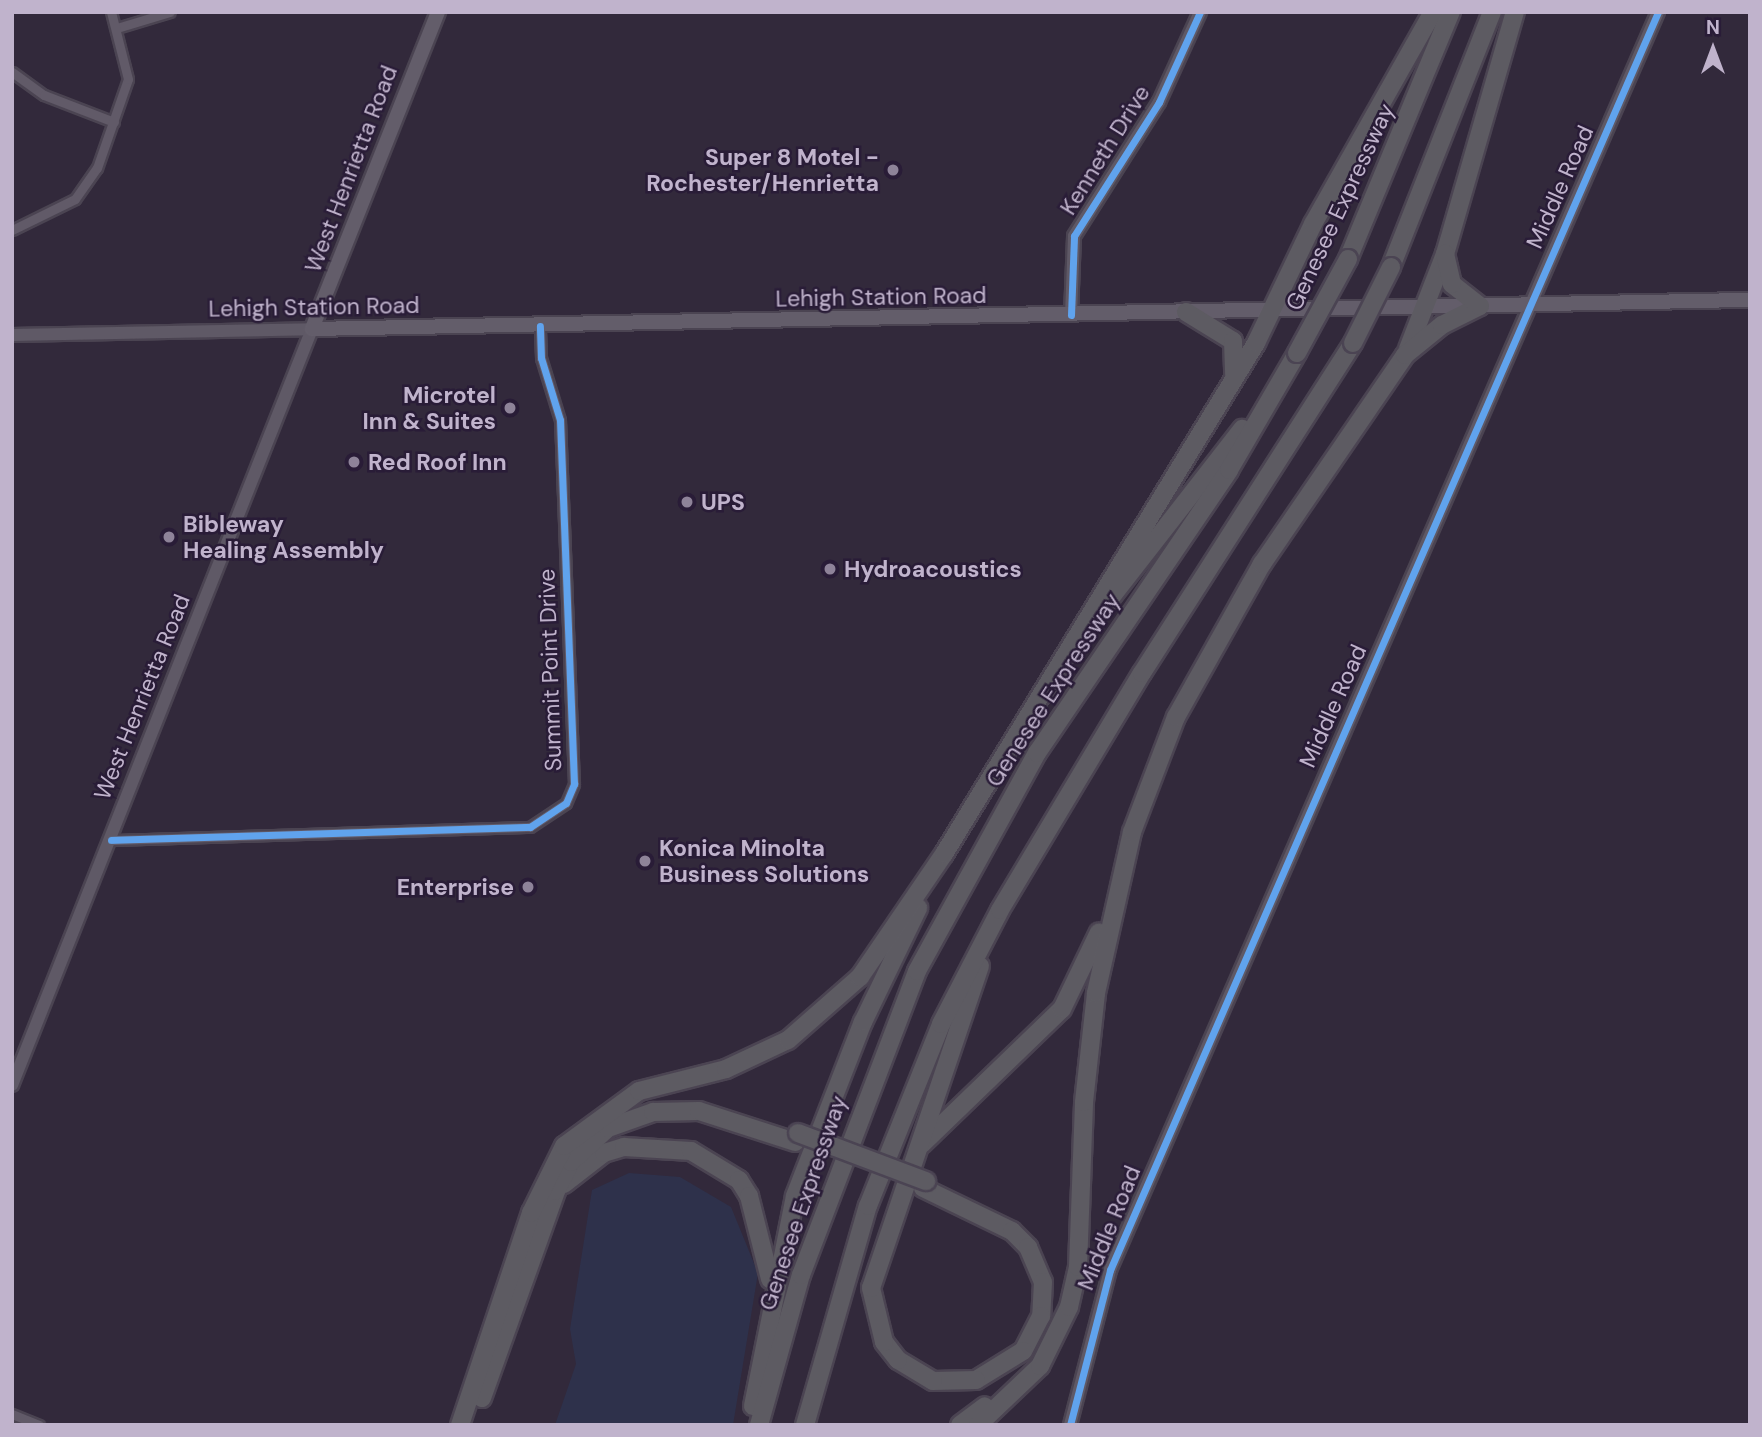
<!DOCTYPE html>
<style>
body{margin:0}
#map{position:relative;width:1762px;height:1437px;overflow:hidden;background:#32293b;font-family:"DM Sans",sans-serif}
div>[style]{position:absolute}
.green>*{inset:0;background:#2e314b}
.roads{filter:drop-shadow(2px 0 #4b4452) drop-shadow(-2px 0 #4b4452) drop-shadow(0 2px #4b4452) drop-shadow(0 -2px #4b4452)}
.street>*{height:9px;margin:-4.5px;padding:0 4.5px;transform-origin:4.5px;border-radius:4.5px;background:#615a68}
.secondary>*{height:12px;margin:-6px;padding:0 6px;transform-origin:6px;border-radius:6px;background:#5f5966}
.primary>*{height:14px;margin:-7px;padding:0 7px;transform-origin:7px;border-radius:7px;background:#635d6a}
.highway>*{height:18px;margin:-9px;padding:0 9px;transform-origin:9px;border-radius:9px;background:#5d5b62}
.bridges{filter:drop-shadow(2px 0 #4b4453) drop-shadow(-2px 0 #4b4453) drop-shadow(0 2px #4b4453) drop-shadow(0 -2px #4b4453)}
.highway-bridge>*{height:18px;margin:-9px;padding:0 9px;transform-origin:9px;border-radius:9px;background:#5d5b62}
.cycleway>*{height:7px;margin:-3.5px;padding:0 3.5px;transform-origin:3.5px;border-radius:3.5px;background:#60a3ed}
.dots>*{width:19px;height:19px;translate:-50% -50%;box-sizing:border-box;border:4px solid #291c37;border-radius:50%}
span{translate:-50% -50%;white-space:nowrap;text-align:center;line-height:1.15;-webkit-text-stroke:5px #291c37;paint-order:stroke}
.street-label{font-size:23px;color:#c0b3cc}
.poi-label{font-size:23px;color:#c0b3cc;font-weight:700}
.right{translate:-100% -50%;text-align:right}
.left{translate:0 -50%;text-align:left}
.frame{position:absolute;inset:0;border:14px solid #c0b3cc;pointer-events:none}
.north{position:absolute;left:1678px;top:14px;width:70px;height:70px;-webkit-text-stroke:5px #291c37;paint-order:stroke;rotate:0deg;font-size:19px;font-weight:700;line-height:28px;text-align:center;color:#c0b3cc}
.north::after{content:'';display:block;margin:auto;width:24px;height:32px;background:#c0b3cc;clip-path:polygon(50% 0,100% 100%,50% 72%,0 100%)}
</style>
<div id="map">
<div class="green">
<div style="clip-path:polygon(629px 1173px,680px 1177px,731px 1207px,758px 1273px,733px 1425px,555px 1425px,576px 1364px,570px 1329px,592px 1190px)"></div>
</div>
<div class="roads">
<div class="street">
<div style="left:117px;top:28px;width:55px;rotate:-16.8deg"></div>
<div style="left:12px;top:72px;width:39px;rotate:36deg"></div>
<div style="left:44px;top:95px;width:75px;rotate:21.1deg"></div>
<div style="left:12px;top:230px;width:70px;rotate:-26.2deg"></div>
<div style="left:75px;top:199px;width:38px;rotate:-55deg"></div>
<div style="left:97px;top:168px;width:94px;rotate:-70.8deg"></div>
<div style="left:128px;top:79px;width:69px;rotate:-104.2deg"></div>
<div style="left:111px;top:840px;width:419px;rotate:-1.8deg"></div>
<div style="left:530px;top:827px;width:43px;rotate:-33.7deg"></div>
<div style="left:566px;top:803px;width:21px;rotate:-67deg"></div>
<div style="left:574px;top:784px;width:364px;rotate:-92.2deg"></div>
<div style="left:560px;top:420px;width:65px;rotate:-107deg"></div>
<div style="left:541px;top:358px;width:32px;rotate:-92deg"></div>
<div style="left:12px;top:1414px;width:29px;rotate:22deg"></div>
</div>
<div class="secondary">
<div style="left:1071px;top:315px;width:79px;rotate:-87.8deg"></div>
<div style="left:1074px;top:236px;width:159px;rotate:-57.6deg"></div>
<div style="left:1159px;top:102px;width:99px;rotate:-65.5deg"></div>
<div style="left:12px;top:335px;width:300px;rotate:-1.1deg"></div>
<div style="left:312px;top:329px;width:813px;rotate:111.64deg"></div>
<div style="left:1070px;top:1425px;width:160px;rotate:-75.5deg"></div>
<div style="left:1110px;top:1270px;width:1372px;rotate:-66.46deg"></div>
</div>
<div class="primary">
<div style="left:438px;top:12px;width:341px;rotate:111.7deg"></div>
<div style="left:312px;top:329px;width:1438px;rotate:-1.16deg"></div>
</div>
<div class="highway">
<div style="left:1348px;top:259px;width:268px;rotate:-67.4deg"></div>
<div style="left:1391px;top:267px;width:274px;rotate:-68.4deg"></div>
<div style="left:1186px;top:312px;width:55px;rotate:31.7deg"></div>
<div style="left:1233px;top:341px;width:34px;rotate:88deg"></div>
<div style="left:1408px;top:349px;width:102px;rotate:-68.7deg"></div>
<div style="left:1445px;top:254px;width:252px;rotate:-73.9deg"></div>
<div style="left:1109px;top:600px;width:217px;rotate:-52.1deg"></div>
<div style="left:922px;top:1144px;width:194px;rotate:-44deg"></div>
<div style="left:1062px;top:1009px;width:85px;rotate:-64.3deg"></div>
<div style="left:564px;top:1184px;width:51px;rotate:-37.8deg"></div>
<div style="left:604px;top:1153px;width:21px;rotate:-17deg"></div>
<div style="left:624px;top:1147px;width:67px;rotate:3.4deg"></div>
<div style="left:691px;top:1151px;width:56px;rotate:31.1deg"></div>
<div style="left:739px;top:1180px;width:19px;rotate:58deg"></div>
<div style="left:749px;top:1196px;width:86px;rotate:75.8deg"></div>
<div style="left:923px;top:1188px;width:99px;rotate:25.8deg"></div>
<div style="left:1012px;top:1231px;width:23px;rotate:45deg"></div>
<div style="left:1028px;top:1247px;width:38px;rotate:67deg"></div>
<div style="left:1043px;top:1282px;width:34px;rotate:93deg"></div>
<div style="left:1041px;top:1316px;width:39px;rotate:117deg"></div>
<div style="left:1023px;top:1351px;width:55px;rotate:148.3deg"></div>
<div style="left:976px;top:1380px;width:43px;rotate:178.7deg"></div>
<div style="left:933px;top:1381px;width:41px;rotate:-149deg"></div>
<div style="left:898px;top:1360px;width:23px;rotate:-128deg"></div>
<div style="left:884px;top:1342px;width:56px;rotate:-103.5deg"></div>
<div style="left:871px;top:1288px;width:340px;rotate:-71.3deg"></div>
<div style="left:482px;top:1398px;width:220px;rotate:-70.3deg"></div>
<div style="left:556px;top:1191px;width:33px;rotate:-63deg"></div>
<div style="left:571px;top:1162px;width:50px;rotate:-42.6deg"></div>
<div style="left:608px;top:1128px;width:48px;rotate:-19.6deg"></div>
<div style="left:653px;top:1112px;width:46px;rotate:-1.2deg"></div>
<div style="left:699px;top:1111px;width:101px;rotate:17.9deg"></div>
<div style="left:753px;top:1406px;width:214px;rotate:-78.7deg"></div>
<div style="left:795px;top:1196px;width:187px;rotate:-68.7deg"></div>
<div style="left:863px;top:1022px;width:127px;rotate:-64.2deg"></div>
<div style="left:460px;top:1425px;width:224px;rotate:-71.5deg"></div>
<div style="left:531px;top:1213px;width:75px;rotate:-63.8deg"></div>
<div style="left:564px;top:1146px;width:93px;rotate:-36.3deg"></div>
<div style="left:639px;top:1091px;width:90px;rotate:-14.2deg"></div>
<div style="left:726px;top:1069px;width:68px;rotate:-25.1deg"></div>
<div style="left:788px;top:1040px;width:96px;rotate:-41.2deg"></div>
<div style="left:860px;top:977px;width:149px;rotate:-55.7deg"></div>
<div style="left:944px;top:854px;width:599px;rotate:-58.59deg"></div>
<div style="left:1256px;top:343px;width:132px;rotate:-64.4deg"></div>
<div style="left:1313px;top:224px;width:244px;rotate:-60.5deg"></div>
<div style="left:759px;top:1425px;width:156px;rotate:-74.4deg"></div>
<div style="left:801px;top:1275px;width:325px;rotate:-69.1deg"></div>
<div style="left:917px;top:971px;width:249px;rotate:-61.2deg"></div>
<div style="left:1037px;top:753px;width:342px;rotate:-55.8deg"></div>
<div style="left:1229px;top:470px;width:135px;rotate:-59.8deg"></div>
<div style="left:805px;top:1425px;width:228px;rotate:-74deg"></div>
<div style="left:868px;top:1206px;width:196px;rotate:-68.1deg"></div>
<div style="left:941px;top:1024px;width:128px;rotate:-62.6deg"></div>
<div style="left:1000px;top:910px;width:276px;rotate:-59.1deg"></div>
<div style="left:1142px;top:673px;width:392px;rotate:-57.4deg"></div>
<div style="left:960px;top:1425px;width:31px;rotate:-37deg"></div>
<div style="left:978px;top:1425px;width:86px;rotate:-43.6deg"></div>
<div style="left:1040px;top:1366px;width:66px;rotate:-63.8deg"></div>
<div style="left:1069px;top:1307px;width:41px;rotate:-77.3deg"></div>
<div style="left:1078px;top:1267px;width:165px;rotate:-87.9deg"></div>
<div style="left:1084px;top:1102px;width:110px;rotate:-83.7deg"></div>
<div style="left:1096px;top:993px;width:165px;rotate:-77.4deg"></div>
<div style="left:1132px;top:832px;width:123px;rotate:-69.1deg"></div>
<div style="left:1176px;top:717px;width:176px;rotate:-60.7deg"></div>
<div style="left:1262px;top:564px;width:253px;rotate:-55.6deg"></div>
<div style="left:1405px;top:355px;width:48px;rotate:-39deg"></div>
<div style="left:1442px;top:325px;width:42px;rotate:-26.6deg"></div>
<div style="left:1480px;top:306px;width:36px;rotate:-142deg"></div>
<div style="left:1452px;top:284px;width:31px;rotate:-103deg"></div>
</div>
</div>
<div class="bridges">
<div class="highway-bridge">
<div style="left:1353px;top:343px;width:85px;rotate:-63.4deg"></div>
<div style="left:1297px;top:353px;width:107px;rotate:-61.5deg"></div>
<div style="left:798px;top:1133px;width:137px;rotate:20.6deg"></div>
</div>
</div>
<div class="cycleway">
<div style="left:1071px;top:315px;width:79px;rotate:-87.8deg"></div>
<div style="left:1074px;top:236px;width:159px;rotate:-57.6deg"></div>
<div style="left:1159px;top:102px;width:99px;rotate:-65.5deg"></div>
<div style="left:111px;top:840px;width:419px;rotate:-1.8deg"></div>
<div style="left:530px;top:827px;width:43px;rotate:-33.7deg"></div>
<div style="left:566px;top:803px;width:21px;rotate:-67deg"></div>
<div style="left:574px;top:784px;width:364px;rotate:-92.2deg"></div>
<div style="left:560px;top:420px;width:65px;rotate:-107deg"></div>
<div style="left:541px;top:358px;width:32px;rotate:-92deg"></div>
<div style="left:1070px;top:1425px;width:160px;rotate:-75.5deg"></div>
<div style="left:1110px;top:1270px;width:1372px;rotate:-66.46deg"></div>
</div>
<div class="dots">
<div style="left:893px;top:170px;background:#8e8399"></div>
<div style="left:510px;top:408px;background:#8e8399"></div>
<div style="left:354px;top:462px;background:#8e8399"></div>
<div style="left:687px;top:502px;background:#8e8399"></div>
<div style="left:169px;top:537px;background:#8e8399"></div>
<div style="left:830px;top:569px;background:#8e8399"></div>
<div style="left:645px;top:861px;background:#8e8399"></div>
<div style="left:528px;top:887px;background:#8e8399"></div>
</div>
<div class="street-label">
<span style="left:1105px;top:150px;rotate:-58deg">Kenneth Drive</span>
<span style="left:351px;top:169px;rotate:-69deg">West Henrietta Road</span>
<span style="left:1560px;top:187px;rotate:-66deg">Middle Road</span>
<span style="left:1340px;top:207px;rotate:-65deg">Genesee Expressway</span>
<span style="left:881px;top:297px;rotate:-1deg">Lehigh Station Road</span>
<span style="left:314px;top:307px;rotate:-1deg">Lehigh Station Road</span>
<span style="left:550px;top:670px;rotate:-92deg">Summit Point Drive</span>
<span style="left:1053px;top:690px;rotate:-57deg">Genesee Expressway</span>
<span style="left:142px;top:697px;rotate:-68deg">West Henrietta Road</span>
<span style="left:1333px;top:706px;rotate:-66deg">Middle Road</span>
<span style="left:803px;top:1203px;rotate:-71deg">Genesee Expressway</span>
<span style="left:1109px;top:1228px;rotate:-68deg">Middle Road</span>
</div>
<div class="poi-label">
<span class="right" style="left:879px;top:170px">Super 8 Motel -<br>Rochester/Henrietta</span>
<span class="right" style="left:496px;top:408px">Microtel<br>Inn &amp; Suites</span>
<span class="left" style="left:368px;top:462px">Red Roof Inn</span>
<span class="left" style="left:701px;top:502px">UPS</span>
<span class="left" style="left:183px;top:537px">Bibleway<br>Healing Assembly</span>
<span class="left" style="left:844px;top:569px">Hydroacoustics</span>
<span class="left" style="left:659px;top:861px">Konica Minolta<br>Business Solutions</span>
<span class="right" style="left:514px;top:887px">Enterprise</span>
</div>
<div class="frame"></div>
<div class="north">N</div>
</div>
